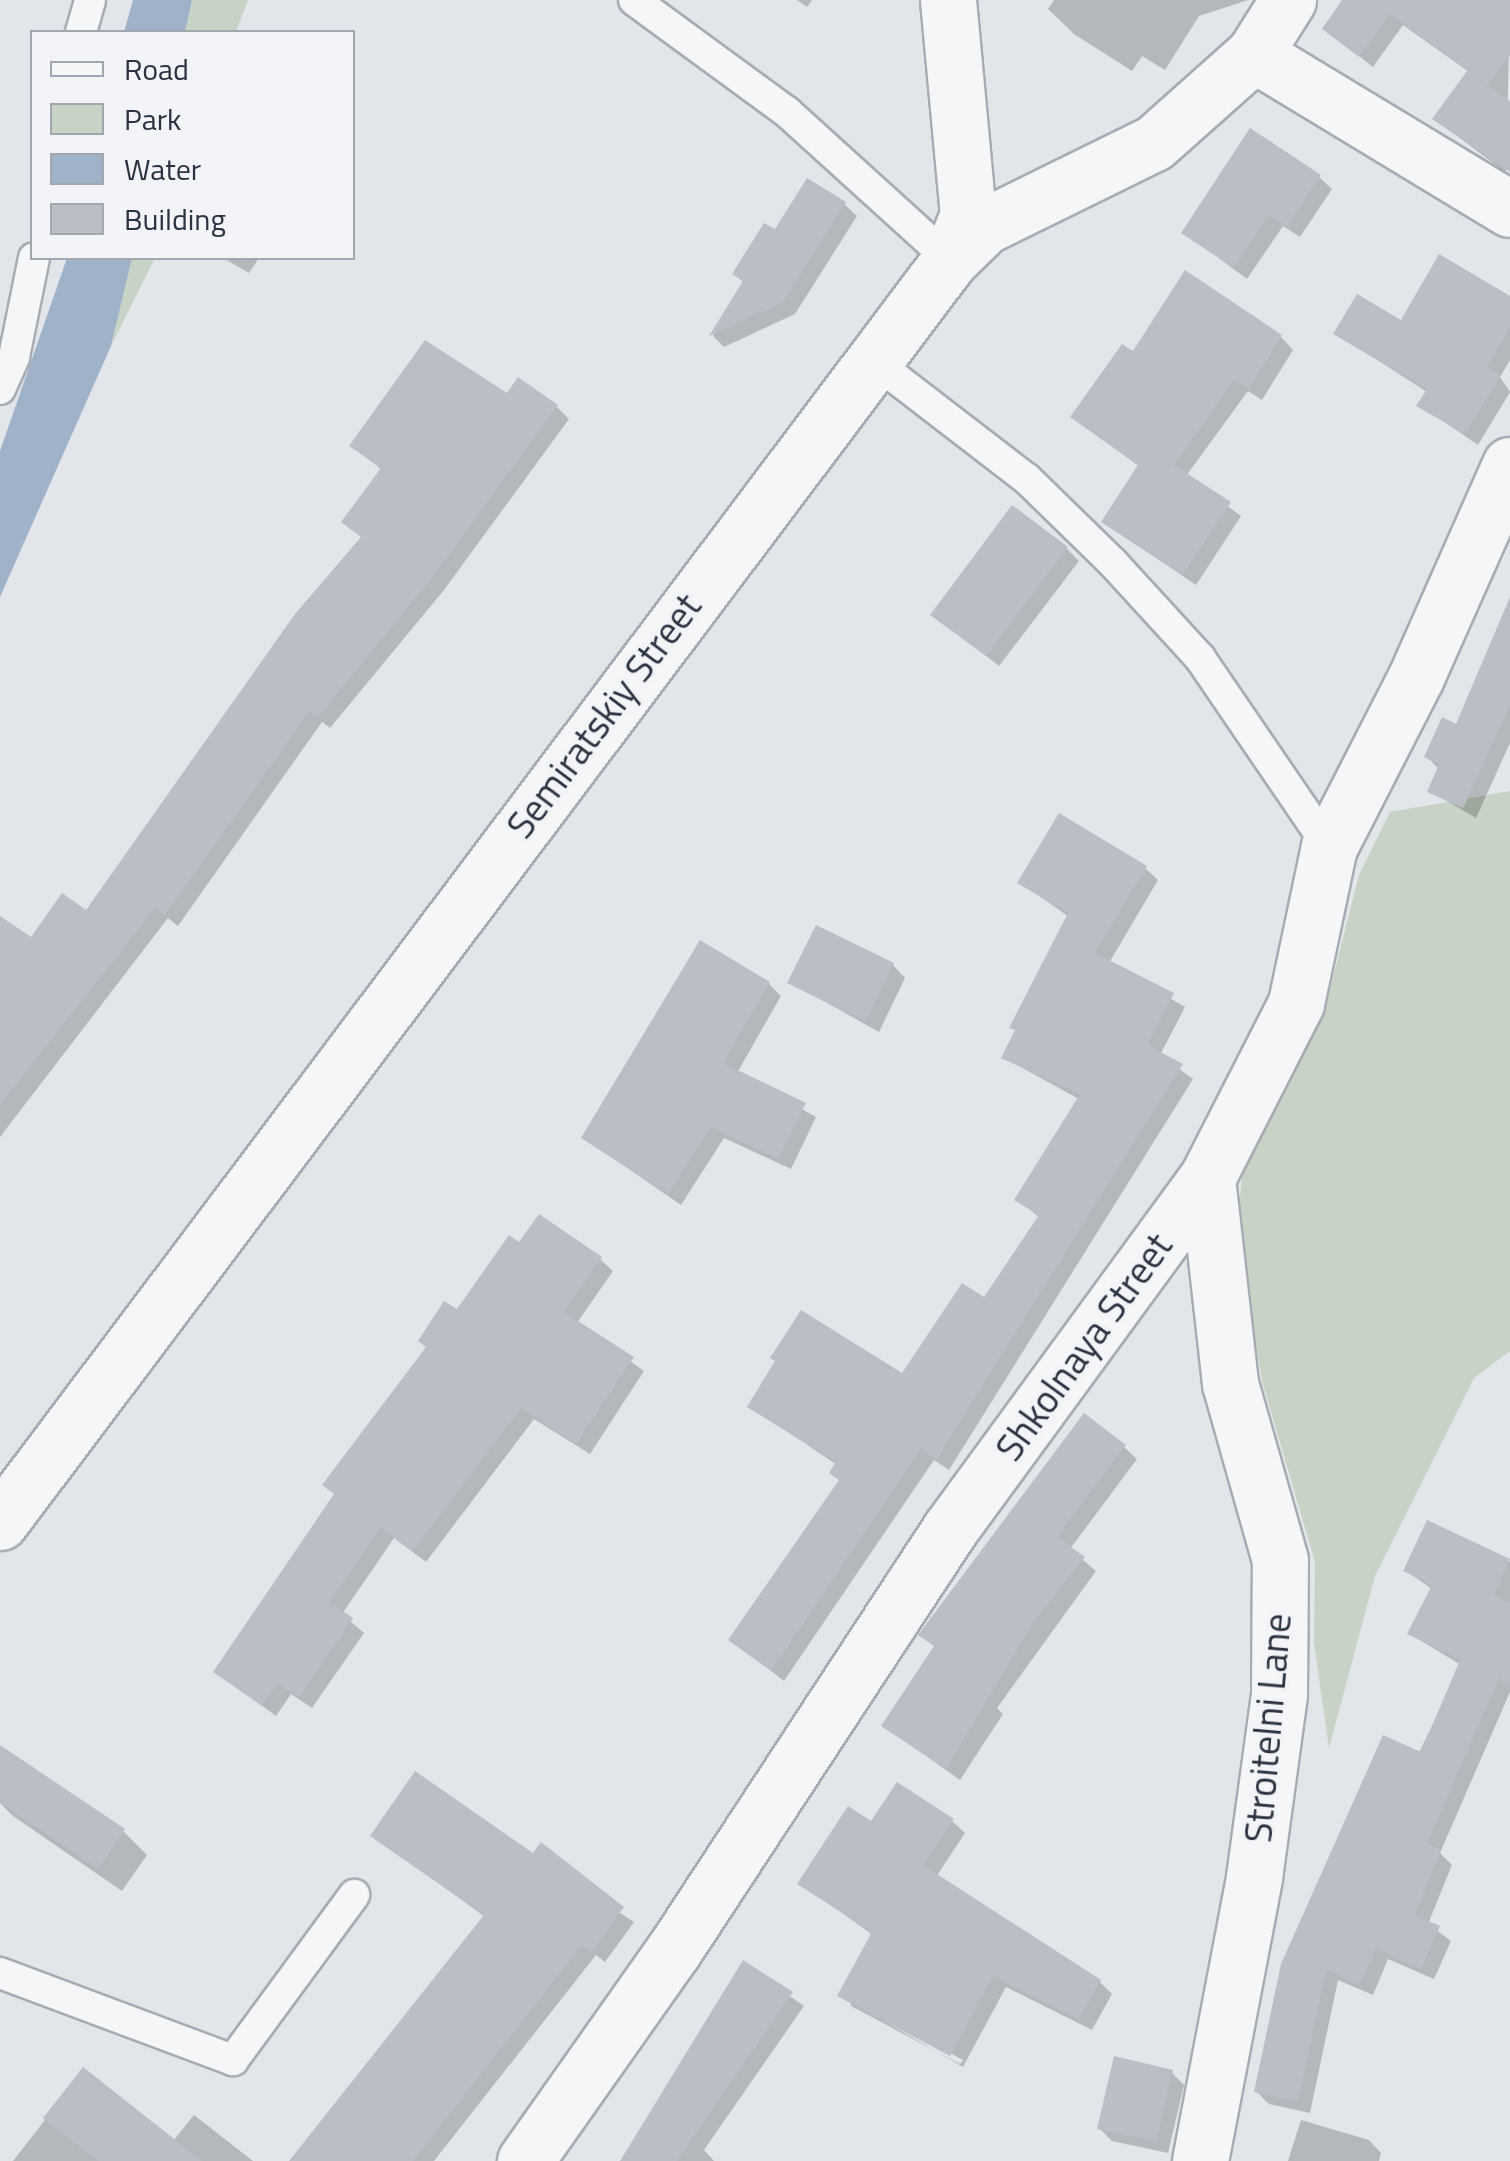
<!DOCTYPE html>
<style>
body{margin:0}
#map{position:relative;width:1510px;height:2161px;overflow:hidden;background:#e2e5ea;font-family:"Titillium Web",sans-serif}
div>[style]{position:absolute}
.green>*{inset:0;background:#c7d3c4}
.water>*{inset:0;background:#9fb2c8}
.shadow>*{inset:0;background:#0003}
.building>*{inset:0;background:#babec6}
.roads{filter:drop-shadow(2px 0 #a7acb4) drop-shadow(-2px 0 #a7acb4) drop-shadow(0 2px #a7acb4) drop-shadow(0 -2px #a7acb4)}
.lane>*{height:30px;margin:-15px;padding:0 15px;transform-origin:15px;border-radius:15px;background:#f5f6f8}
.street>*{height:55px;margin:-27.5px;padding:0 27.5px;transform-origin:27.5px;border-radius:27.5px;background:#f5f6f8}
span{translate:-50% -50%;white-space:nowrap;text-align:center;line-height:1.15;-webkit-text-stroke:8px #f2f4f7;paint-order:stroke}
.street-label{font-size:38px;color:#2b3241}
.legend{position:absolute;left:30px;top:30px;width:325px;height:230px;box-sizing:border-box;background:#f2f4f7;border:2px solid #a2a6ae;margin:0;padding:12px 18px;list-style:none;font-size:30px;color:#2b3241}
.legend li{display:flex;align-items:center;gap:20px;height:50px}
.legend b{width:50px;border:2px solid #a2a6ae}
</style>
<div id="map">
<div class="green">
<div style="clip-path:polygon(192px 0,248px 0,236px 32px,185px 32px)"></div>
<div style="clip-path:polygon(132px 258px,155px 258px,111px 346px)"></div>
<div style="clip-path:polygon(1510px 791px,1510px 1351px,1474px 1378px,1375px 1576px,1329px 1748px,1314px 1643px,1315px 1562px,1262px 1381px,1237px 1230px,1243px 1167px,1329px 993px,1359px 875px,1390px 812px)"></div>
</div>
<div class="water">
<div style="clip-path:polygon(133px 0,192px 0,185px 32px,124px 32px)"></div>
<div style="clip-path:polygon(67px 258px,132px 258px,111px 346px,0 597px,0 451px)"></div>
</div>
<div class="shadow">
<div style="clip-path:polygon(797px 0,812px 0,807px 7px)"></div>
<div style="clip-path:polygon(1054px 0,1248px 0,1199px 16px,1165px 70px,1142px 56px,1132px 71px,1074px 34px,1048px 9px)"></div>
<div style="clip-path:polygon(1346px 0,1510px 0,1506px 173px,1435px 119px,1469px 72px,1403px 25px,1373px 67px,1325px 29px)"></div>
<div style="clip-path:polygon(1319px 177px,1332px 189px,1300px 237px,1283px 226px,1247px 279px,1184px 232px)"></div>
<div style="clip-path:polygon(844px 204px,857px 216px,795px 314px,724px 347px,713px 336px,745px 284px,735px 274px,776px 233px)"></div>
<div style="clip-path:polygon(223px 258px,259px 258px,249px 273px)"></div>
<div style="clip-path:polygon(1510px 298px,1510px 360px,1500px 377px,1510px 392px,1478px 445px,1420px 405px,1427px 392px,1337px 334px)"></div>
<div style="clip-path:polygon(1281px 337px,1293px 350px,1262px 400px,1248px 391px,1186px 476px,1241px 516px,1196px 585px,1104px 522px,1140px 467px,1073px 417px)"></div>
<div style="clip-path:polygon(508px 397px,557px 407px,569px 419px,444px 590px,330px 728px,322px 722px,178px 926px,168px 918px,0 1137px,0 1029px,363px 538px,382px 470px,353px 446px)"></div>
<div style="clip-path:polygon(1066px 548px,1079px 561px,999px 666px,934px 615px)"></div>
<div style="clip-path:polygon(1510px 603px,1510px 743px,1476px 818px,1430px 791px,1439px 769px,1427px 757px,1457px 727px)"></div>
<div style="clip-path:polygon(1145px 868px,1158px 880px,1109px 963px,1185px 1007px,1160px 1055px,1193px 1079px,949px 1470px,934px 1460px,784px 1681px,731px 1640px,841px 1482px,837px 1465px,750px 1406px,903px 1377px,984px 1301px,1040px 1218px,1017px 1199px,1079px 1099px,1004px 1058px,1069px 917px,1020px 882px)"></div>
<div style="clip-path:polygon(893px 965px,905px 978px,879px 1032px,790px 982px)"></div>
<div style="clip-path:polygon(769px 984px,781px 996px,737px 1073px,816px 1117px,791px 1169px,724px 1138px,681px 1205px,584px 1138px)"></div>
<div style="clip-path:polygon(520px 1245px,600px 1259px,613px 1271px,577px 1323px,644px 1371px,590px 1454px,534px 1419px,426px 1562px,394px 1538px,342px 1614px,364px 1633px,312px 1708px,291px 1694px,276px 1716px,216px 1672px,458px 1313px)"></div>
<div style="clip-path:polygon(1124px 1447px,1137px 1459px,1070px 1549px,1096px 1571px,997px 1708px,1003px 1714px,960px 1780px,884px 1726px,936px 1648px,921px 1634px)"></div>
<div style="clip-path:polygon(1428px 1524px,1510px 1562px,1510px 1692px,1440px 1853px,1452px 1865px,1428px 1924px,1451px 1941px,1434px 1979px,1388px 1959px,1373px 1995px,1338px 1980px,1310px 2113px,1269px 2104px,1257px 2092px,1461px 1665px,1410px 1634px,1432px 1589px,1406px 1571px)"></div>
<div style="clip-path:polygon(0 1776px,123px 1831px,147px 1855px,122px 1891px,13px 1816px,0 1803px)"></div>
<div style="clip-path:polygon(evenodd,952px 1821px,965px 1833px,936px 1877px,1100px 1982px,1112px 1994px,1092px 2030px,1006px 1987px,963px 2067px,840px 1995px,873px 1935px,800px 1883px,952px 1821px,851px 2000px,963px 2060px,960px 2064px,851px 2006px,851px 2000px)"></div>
<div style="clip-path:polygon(373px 1835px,533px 1856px,634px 1922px,605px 1962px,596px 1955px,434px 2161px,292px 2161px,485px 1917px)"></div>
<div style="clip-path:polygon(743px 1964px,804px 2006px,704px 2150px,714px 2161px,624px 2161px)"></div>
<div style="clip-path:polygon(84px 2070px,173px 2141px,194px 2115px,253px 2161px,13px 2161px)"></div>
<div style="clip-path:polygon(1171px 2072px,1184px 2085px,1168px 2153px,1112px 2141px,1099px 2128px)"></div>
<div style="clip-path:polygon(1301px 2120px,1369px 2140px,1381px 2153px,1379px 2161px,1288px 2161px)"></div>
</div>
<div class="building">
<div style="clip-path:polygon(1342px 0,1510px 0,1510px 55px,1488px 85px,1390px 14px,1359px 57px,1322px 29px)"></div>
<div style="clip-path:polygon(1467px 71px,1510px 101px,1510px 172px,1432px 119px)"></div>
<div style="clip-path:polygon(1250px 128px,1321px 175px,1287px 227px,1269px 215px,1234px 268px,1181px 233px)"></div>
<div style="clip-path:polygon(807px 178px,846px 202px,783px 302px,709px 336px,743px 281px,732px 274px,764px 223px,775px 229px)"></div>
<div style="clip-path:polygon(1439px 254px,1510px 296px,1510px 328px,1487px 367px,1501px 375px,1465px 434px,1416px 406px,1427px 389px,1333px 334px,1357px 294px,1401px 320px)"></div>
<div style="clip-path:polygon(1185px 270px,1282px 335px,1249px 389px,1234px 380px,1174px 465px,1231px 502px,1182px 575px,1101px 522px,1138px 465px,1070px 417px,1122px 344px,1133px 351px)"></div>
<div style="clip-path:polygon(425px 340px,507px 393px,518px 377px,558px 405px,432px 578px,317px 718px,309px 712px,165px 915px,155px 908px,0 1105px,0 916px,31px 937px,62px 893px,86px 910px,295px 614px,361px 537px,341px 522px,381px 468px,349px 446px)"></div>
<div style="clip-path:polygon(1012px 505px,1068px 547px,986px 656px,930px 615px)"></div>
<div style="clip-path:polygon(1510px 597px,1510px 705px,1463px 808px,1427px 792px,1439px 764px,1424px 757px,1442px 717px,1456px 724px)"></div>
<div style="clip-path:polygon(1059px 813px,1147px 866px,1095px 953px,1174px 993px,1147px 1045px,1183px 1064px,936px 1460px,921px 1449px,771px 1671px,728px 1640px,839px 1480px,829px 1473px,836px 1462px,747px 1407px,775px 1361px,770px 1358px,801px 1310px,902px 1373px,962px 1283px,984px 1297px,1039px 1215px,1014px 1200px,1080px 1094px,1001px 1058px,1015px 1030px,1009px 1028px,1068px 913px,1017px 883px)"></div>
<div style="clip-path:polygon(816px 925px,894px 963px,866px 1022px,787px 983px)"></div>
<div style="clip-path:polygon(700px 940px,770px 982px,723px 1063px,806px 1103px,778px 1159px,711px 1127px,668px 1194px,581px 1138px)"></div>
<div style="clip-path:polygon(539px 1214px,602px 1257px,564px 1312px,634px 1357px,576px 1444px,521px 1408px,413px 1551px,381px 1528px,329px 1602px,353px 1618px,299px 1698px,278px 1683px,262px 1706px,213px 1672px,334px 1494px,322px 1485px,426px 1347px,418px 1341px,444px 1301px,457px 1309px,509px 1235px,519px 1242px)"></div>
<div style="clip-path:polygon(1084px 1413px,1126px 1445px,1057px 1537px,1085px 1557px,1033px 1623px,946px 1769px,881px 1726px,934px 1646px,918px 1635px)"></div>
<div style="clip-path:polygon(1427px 1520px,1510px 1559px,1494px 1595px,1510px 1603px,1510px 1684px,1499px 1678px,1427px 1844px,1441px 1850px,1415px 1915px,1440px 1926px,1421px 1969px,1376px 1948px,1360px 1985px,1326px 1970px,1298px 2102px,1254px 2092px,1281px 1964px,1383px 1735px,1421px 1752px,1460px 1660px,1407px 1634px,1432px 1585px,1403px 1571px)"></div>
<div style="clip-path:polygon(0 1745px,125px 1829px,98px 1869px,0 1802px)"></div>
<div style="clip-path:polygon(415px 1771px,533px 1853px,541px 1842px,624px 1907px,592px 1952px,582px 1945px,413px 2161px,289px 2161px,484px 1915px,370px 1836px)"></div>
<div style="clip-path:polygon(897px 1782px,954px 1819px,923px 1865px,1101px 1980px,1079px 2019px,993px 1976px,950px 2056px,837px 1996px,872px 1932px,797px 1884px,848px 1806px,871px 1821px)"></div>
<div style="clip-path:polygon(743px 1960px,793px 1992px,677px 2161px,620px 2161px)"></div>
<div style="clip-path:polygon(1114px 2056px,1173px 2070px,1156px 2142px,1097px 2129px)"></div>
<div style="clip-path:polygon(83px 2067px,202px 2161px,98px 2161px,43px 2118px)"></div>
</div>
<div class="roads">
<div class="lane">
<div style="left:634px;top:0;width:190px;rotate:36.2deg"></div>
<div style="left:787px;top:112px;width:220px;rotate:42.2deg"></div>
<div style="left:81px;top:32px;width:33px;rotate:-74deg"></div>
<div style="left:871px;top:359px;width:197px;rotate:37.6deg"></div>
<div style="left:1027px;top:479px;width:120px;rotate:44.3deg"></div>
<div style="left:1113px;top:563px;width:129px;rotate:47.5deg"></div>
<div style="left:1200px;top:658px;width:229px;rotate:55.7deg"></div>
<div style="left:0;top:389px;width:35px;rotate:-66deg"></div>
<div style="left:14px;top:357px;width:101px;rotate:-78.6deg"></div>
<div style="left:0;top:1973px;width:249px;rotate:20.5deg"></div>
<div style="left:233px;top:2060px;width:205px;rotate:-53.7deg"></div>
</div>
<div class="street">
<div style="left:948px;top:0;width:215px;rotate:84.7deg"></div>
<div style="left:968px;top:214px;width:49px;rotate:111.4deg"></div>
<div style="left:1254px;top:54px;width:299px;rotate:31.2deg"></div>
<div style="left:0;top:1522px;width:1580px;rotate:-53.03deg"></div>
<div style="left:950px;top:260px;width:49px;rotate:-44.2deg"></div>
<div style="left:985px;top:226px;width:188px;rotate:-26.2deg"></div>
<div style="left:1154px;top:143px;width:134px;rotate:-41.7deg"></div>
<div style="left:1254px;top:54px;width:64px;rotate:-57.8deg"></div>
<div style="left:525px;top:2161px;width:258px;rotate:-54.8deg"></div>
<div style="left:674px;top:1950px;width:503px;rotate:-56.75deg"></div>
<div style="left:950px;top:1529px;width:435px;rotate:-53.8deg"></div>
<div style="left:1207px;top:1178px;width:196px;rotate:-63deg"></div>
<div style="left:1296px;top:1003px;width:159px;rotate:-78.1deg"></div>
<div style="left:1329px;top:847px;width:191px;rotate:-62.9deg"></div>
<div style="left:1416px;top:677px;width:232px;rotate:-66.1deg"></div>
<div style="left:1200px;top:2161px;width:289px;rotate:-79.2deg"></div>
<div style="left:1254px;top:1877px;width:185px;rotate:-82.2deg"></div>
<div style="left:1279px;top:1694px;width:134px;rotate:-89.6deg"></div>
<div style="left:1280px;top:1560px;width:184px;rotate:-105.8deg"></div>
<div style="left:1230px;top:1383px;width:206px;rotate:-96.4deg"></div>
</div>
</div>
<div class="street-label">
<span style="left:604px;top:716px;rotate:-53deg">Semiratskiy Street</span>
<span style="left:1084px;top:1347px;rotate:-54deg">Shkolnaya Street</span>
<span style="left:1268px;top:1728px;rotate:-85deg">Stroitelni Lane</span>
</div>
<ul class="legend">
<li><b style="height:12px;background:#f5f6f8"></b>Road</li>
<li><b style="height:28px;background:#c7d3c4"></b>Park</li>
<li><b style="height:28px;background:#9fb2c8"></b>Water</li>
<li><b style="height:28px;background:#babec6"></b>Building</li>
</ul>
</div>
